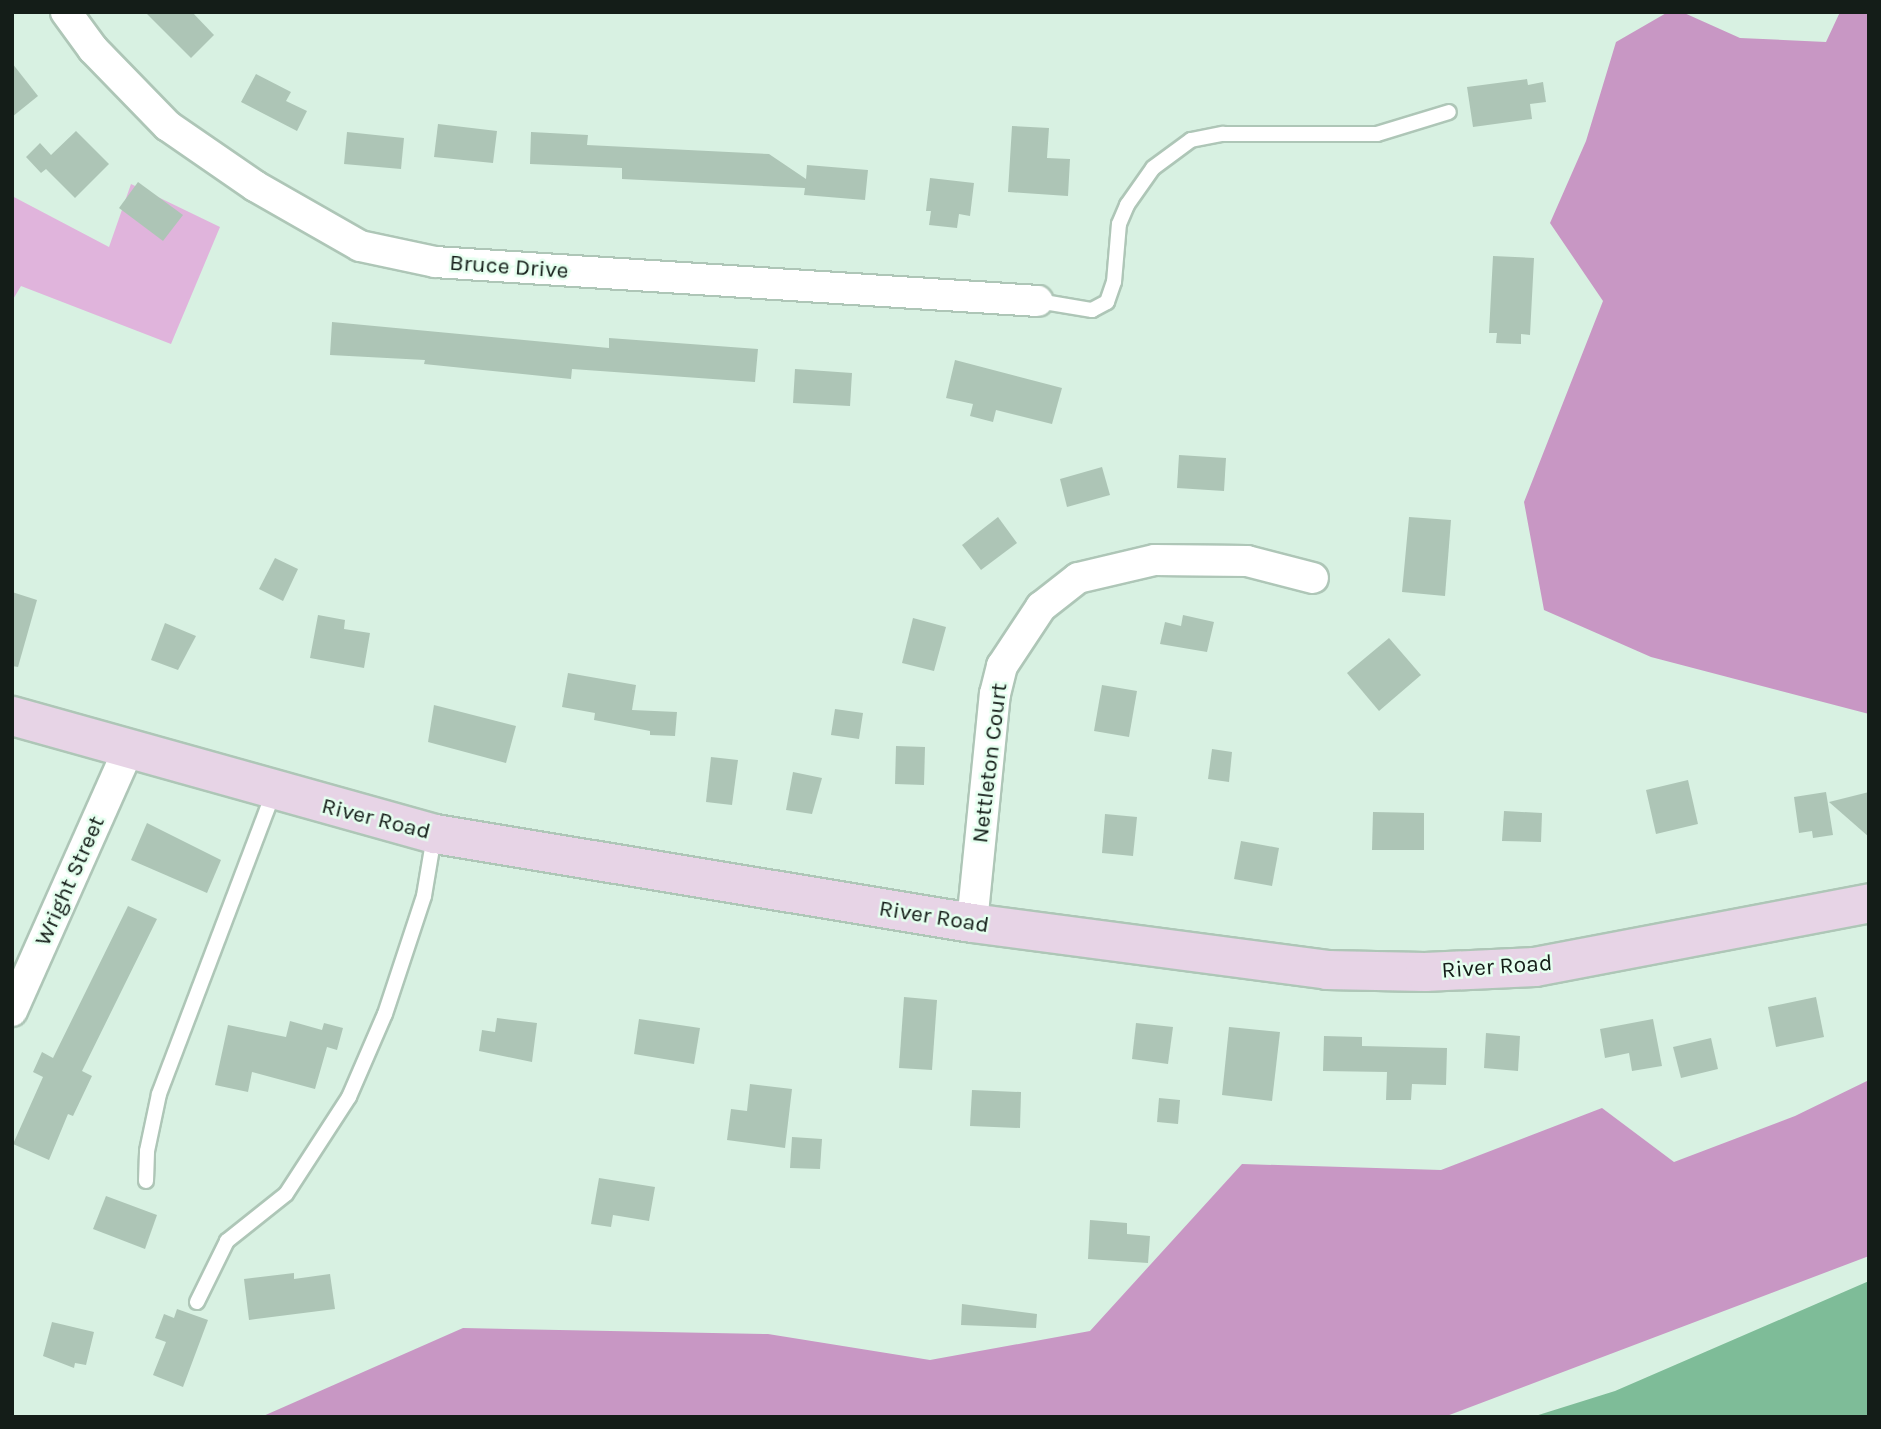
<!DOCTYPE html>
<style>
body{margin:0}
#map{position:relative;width:1881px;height:1429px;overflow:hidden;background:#d8f1e2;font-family:Karla,sans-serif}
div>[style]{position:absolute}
.green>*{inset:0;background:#e0b4dc}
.forest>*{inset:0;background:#c897c4}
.water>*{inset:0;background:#7ebc98}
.building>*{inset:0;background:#adc5b6}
.roads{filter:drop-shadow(2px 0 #aec6b7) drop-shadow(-2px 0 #aec6b7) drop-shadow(0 2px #aec6b7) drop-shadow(0 -2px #aec6b7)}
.service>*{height:14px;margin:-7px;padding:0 7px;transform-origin:7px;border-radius:7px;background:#fff}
.minor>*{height:30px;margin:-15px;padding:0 15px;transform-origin:15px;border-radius:15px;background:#fff}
.secondary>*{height:38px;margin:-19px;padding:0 19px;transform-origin:19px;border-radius:19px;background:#e7d4e6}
span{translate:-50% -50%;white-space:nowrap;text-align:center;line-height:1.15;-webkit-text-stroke:5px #e5ffef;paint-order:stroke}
.street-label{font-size:23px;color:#141d18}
.frame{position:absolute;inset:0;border:14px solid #141d18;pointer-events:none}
</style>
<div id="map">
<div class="green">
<div style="clip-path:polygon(131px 184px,220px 227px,171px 344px,21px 286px,12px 301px,12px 196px,109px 247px)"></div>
</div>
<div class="forest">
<div style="clip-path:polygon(1668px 12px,1682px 12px,1740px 38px,1826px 42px,1840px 12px,1869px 12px,1869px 714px,1651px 657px,1544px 610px,1524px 502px,1603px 301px,1550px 223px,1586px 141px,1616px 42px)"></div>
<div style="clip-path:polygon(1869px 1080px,1869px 1256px,1444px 1417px,261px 1417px,463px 1328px,768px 1334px,930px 1360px,1090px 1331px,1242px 1164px,1441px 1170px,1602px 1108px,1674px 1162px,1795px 1116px)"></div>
</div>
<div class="water">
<div style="clip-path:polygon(1869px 1281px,1869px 1417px,1532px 1417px,1615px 1391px)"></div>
</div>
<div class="building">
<div style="clip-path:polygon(145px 12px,192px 12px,214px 35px,191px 58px)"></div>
<div style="clip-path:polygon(12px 63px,38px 96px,12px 117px)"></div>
<div style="clip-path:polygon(256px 74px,291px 92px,286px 101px,307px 111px,297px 131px,241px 102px)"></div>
<div style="clip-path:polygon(1527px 79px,1528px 85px,1543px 82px,1546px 102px,1530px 104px,1532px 119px,1473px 127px,1467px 87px)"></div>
<div style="clip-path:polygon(438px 124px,497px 131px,493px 163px,434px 157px)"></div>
<div style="clip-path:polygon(1012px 126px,1049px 128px,1047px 158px,1070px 159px,1068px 196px,1008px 192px)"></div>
<div style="clip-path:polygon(76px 131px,109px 164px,75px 198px,46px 169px,41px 173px,26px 157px,40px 143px,51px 155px)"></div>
<div style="clip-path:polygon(347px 132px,404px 138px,401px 169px,344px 164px)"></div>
<div style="clip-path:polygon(531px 132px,588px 135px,587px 145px,769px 154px,806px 179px,807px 165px,868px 170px,865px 200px,804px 195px,805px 188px,622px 179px,622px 168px,530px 164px)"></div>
<div style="clip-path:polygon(930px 178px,974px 183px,970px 216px,959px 214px,957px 228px,929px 225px,931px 211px,926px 211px)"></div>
<div style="clip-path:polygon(138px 182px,183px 215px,163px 241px,119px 208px)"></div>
<div style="clip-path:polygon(1493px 256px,1534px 258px,1530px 335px,1521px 334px,1521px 344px,1496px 343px,1497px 333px,1489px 333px)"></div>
<div style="clip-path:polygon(332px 322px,609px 348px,609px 338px,758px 349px,755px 382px,572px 369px,571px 379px,424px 364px,425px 360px,330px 355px)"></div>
<div style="clip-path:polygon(955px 360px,1062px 388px,1052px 424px,996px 410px,993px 422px,970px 416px,973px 404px,946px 398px)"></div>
<div style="clip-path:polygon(795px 369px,852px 373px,850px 406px,793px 403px)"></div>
<div style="clip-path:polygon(1179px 455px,1226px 458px,1224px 491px,1177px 488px)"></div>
<div style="clip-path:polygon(1102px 467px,1110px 495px,1067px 507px,1060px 479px)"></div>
<div style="clip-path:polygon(998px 517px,1017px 543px,981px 570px,962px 545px)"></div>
<div style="clip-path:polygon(1409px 517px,1451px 520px,1445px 596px,1402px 592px)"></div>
<div style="clip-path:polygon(275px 558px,298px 569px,283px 601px,259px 589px)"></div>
<div style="clip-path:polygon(12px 592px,37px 600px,18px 667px,12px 666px)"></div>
<div style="clip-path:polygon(318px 615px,345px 620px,344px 629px,370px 633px,364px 668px,310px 658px)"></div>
<div style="clip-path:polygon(1183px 615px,1214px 622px,1207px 652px,1160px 644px,1165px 622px,1181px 626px)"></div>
<div style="clip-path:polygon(913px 618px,946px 627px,934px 671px,902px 663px)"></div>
<div style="clip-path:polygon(165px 623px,196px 636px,178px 670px,151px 660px)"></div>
<div style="clip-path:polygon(1389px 638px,1421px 675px,1379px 711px,1347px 673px)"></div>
<div style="clip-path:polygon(568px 673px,636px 685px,632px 710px,677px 712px,675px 736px,650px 735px,650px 731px,594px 720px,595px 713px,562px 707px)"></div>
<div style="clip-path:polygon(1102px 685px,1137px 691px,1129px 737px,1094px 731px)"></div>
<div style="clip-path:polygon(434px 705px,516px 726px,506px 763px,428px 742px)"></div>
<div style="clip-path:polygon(835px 709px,863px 713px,859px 739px,831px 735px)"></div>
<div style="clip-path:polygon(896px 746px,925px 747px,924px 785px,895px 784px)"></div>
<div style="clip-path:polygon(1212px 749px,1232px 752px,1229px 782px,1208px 779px)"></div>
<div style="clip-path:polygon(711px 757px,738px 760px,732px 805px,706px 802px)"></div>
<div style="clip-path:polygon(793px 772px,822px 778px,812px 814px,786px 810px)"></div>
<div style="clip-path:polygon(1688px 780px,1698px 824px,1656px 834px,1646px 790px)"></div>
<div style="clip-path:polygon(1826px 792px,1833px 835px,1813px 838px,1812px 831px,1799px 833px,1794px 797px)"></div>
<div style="clip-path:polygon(1869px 792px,1869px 837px,1829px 802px)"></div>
<div style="clip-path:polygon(1504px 811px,1542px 813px,1541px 842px,1502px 841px)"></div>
<div style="clip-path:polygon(1373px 812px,1424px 813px,1424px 850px,1372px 850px)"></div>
<div style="clip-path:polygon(1105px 814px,1137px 817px,1133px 856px,1102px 853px)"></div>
<div style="clip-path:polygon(147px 823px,221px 860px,207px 893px,131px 860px)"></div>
<div style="clip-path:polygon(1241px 841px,1279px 848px,1272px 886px,1234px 879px)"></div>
<div style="clip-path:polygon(128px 906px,157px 919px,82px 1071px,92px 1076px,73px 1116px,68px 1114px,49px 1160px,13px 1144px,43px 1077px,33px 1072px,42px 1052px,53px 1058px)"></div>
<div style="clip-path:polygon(904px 997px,937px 1000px,932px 1070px,899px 1068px)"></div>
<div style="clip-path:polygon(1816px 997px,1824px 1037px,1776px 1047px,1768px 1007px)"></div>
<div style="clip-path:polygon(497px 1018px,537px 1023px,532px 1062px,479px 1051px,482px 1030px,495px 1032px)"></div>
<div style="clip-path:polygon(639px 1019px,700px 1028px,694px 1064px,634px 1054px)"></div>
<div style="clip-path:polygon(1653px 1019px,1662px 1066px,1632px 1071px,1629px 1053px,1605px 1058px,1600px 1029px)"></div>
<div style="clip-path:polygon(290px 1021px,322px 1030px,324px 1023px,343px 1028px,337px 1050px,327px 1047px,315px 1089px,252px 1072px,248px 1092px,215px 1085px,228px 1025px,286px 1037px)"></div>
<div style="clip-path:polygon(1136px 1023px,1173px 1027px,1168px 1064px,1132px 1059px)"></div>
<div style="clip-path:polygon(1229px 1027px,1280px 1032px,1272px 1101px,1222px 1095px)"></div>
<div style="clip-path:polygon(1486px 1033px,1520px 1036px,1518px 1071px,1484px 1068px)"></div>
<div style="clip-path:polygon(1324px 1036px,1362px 1037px,1362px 1046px,1447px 1048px,1446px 1085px,1412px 1084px,1411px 1100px,1386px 1100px,1387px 1072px,1323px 1071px)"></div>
<div style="clip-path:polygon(1711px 1038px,1718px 1069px,1681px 1078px,1673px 1047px)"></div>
<div style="clip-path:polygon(750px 1084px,792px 1089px,785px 1148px,727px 1140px,731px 1109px,747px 1111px)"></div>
<div style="clip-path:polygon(972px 1090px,1021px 1092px,1020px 1128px,970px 1126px)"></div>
<div style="clip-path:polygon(1159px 1098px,1180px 1100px,1178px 1124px,1157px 1122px)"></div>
<div style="clip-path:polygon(792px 1137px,822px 1139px,820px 1169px,790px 1168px)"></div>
<div style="clip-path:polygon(599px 1178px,655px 1187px,649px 1221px,613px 1215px,611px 1227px,591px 1224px)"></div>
<div style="clip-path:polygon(106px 1196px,157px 1215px,145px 1249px,93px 1229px)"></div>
<div style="clip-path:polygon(1090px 1220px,1127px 1223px,1127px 1234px,1150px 1236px,1148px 1263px,1088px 1259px)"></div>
<div style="clip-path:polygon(294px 1273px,294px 1279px,330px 1274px,335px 1309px,249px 1320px,244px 1279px)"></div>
<div style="clip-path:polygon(962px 1304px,1037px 1314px,1036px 1328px,961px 1325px)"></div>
<div style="clip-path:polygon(177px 1309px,208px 1320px,183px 1387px,153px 1375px,166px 1342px,155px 1338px,164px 1314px,174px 1318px)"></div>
<div style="clip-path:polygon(52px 1322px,94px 1332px,86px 1365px,75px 1363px,74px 1368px,43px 1356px)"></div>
</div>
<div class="roads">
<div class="service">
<div style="left:1038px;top:301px;width:55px;rotate:9.5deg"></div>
<div style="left:1092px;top:310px;width:17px;rotate:-28deg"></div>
<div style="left:1107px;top:302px;width:21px;rotate:-71deg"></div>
<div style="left:1114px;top:282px;width:58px;rotate:-85.1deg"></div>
<div style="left:1119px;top:224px;width:21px;rotate:-67deg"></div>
<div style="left:1127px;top:205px;width:45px;rotate:-54.9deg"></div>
<div style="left:1153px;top:168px;width:47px;rotate:-36.4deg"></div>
<div style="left:1191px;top:140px;width:33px;rotate:-11deg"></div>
<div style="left:1223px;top:134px;width:154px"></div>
<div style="left:1377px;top:134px;width:75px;rotate:-17deg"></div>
<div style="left:146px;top:1181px;width:30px;rotate:-88deg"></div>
<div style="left:147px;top:1151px;width:58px;rotate:-78.1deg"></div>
<div style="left:159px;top:1094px;width:323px;rotate:-69.2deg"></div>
<div style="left:197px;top:1302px;width:68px;rotate:-63.8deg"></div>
<div style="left:227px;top:1241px;width:75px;rotate:-38.5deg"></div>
<div style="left:286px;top:1194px;width:116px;rotate:-57deg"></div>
<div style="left:349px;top:1097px;width:90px;rotate:-66.6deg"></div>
<div style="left:385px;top:1014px;width:124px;rotate:-71.7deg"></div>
<div style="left:424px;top:896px;width:61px;rotate:-80.5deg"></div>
</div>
<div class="minor">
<div style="left:66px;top:12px;width:46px;rotate:53.9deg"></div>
<div style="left:93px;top:49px;width:107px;rotate:45.8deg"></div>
<div style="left:168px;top:126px;width:106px;rotate:34.6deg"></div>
<div style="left:255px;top:186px;width:121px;rotate:29.7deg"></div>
<div style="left:360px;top:246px;width:77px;rotate:12deg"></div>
<div style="left:435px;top:262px;width:604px;rotate:3.7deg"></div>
<div style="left:972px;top:923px;width:230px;rotate:-84.3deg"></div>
<div style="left:995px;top:694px;width:29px;rotate:-76deg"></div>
<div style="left:1002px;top:666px;width:71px;rotate:-56.5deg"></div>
<div style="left:1041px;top:607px;width:47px;rotate:-38.1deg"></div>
<div style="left:1078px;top:578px;width:79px;rotate:-13.2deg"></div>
<div style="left:1155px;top:560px;width:92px;rotate:0.6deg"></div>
<div style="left:1247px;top:561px;width:68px;rotate:14.4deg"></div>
<div style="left:12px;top:1011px;width:285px;rotate:-66deg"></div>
</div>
<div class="secondary">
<div style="left:12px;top:716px;width:439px;rotate:15.6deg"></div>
<div style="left:435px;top:834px;width:544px;rotate:9.41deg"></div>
<div style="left:972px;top:923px;width:358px;rotate:7.5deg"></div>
<div style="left:1327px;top:970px;width:98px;rotate:1.2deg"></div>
<div style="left:1425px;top:972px;width:110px;rotate:-2.6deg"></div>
<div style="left:1535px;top:967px;width:340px;rotate:-10.8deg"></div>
</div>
</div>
<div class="street-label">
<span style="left:509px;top:267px;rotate:4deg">Bruce Drive</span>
<span style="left:990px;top:763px;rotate:-83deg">Nettleton Court</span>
<span style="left:376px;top:819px;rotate:14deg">River Road</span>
<span style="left:70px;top:881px;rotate:-66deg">Wright Street</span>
<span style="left:934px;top:917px;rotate:9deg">River Road</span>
<span style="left:1497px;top:967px;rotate:-4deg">River Road</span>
</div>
<div class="frame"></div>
</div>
